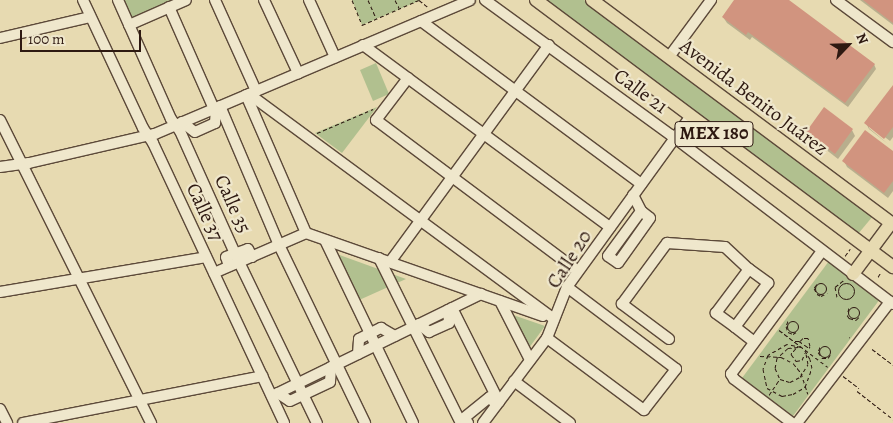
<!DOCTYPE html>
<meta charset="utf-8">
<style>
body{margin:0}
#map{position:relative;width:893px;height:423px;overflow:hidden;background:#e7dab1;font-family:Alegreya,serif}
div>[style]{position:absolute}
.green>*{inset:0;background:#b1c08f}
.shadow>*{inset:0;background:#0003}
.building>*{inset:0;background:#d1947f}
.path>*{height:1px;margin-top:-0.5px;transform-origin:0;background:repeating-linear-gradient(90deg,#2e1911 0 4px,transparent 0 6.5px)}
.path>.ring{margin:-0.5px;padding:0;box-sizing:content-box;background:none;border:1px solid #2e1911;border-radius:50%}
.roads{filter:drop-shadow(1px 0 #5c4939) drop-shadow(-1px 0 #5c4939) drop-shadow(0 1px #5c4939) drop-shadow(0 -1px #5c4939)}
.minor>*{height:10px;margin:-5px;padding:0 5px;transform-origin:5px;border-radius:5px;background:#efe7cc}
.major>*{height:12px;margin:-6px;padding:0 6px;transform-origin:6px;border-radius:6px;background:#e7dab1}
span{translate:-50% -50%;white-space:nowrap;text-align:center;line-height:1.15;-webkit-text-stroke:4.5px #efe7cc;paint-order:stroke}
.shield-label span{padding:1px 4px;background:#efe7cc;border:1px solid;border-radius:4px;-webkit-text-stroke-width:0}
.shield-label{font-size:19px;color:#2e1911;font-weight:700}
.street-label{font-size:20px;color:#2e1911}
.north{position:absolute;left:823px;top:20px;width:50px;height:50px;-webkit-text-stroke:4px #efe7cc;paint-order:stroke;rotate:66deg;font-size:14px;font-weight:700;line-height:20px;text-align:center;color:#2e1911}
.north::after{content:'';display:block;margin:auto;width:18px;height:22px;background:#2e1911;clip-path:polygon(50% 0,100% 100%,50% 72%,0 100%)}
.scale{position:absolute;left:20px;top:30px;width:121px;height:22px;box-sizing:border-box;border:2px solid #2e1911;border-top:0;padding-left:6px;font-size:15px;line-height:18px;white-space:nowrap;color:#2e1911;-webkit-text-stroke:4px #efe7cc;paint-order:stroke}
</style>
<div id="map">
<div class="green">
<div style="clip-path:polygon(124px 0,174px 0,132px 18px)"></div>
<div style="clip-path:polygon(352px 0,421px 0,362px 25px)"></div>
<div style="clip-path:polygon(543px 0,584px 0,873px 216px,858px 234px)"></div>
<div style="clip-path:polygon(376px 63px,389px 94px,373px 101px,360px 70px)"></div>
<div style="clip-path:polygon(377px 107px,342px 153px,315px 133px)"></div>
<div style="clip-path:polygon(334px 253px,406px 279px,357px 301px)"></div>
<div style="clip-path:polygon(829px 261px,880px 299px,793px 416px,742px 378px)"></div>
<div style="clip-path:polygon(507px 313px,545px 326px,526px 352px)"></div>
</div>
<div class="shadow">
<div style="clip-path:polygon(736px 0,787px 0,874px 64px,876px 69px,848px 107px,752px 37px,750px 40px,727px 23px,723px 17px)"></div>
<div style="clip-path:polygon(860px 0,893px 0,893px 25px)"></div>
<div style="clip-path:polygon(893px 87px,893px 137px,890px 141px,869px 125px,869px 128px,888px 144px,869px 129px,866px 123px)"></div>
<div style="clip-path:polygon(852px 130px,855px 136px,838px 159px,811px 138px,807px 132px)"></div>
<div style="clip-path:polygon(893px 153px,893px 191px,888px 198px,847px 167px,844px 161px)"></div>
</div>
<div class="building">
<div style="clip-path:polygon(734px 0,789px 0,875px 64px,845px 103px,748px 32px,746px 35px,722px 17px)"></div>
<div style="clip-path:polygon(863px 0,893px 0,893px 23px)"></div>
<div style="clip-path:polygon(893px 85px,893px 127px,884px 139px,864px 123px)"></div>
<div style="clip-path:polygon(824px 107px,853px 129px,835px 154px,806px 132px)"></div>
<div style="clip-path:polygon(865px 130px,893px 151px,893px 181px,884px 193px,842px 161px)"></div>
</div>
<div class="path">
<div style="left:352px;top:0;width:27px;rotate:68deg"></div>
<div style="left:362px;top:25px;width:62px;rotate:-23.7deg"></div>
<div style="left:368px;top:0;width:20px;rotate:66deg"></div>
<div style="left:395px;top:0;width:9px;rotate:63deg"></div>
<div style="left:419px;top:0;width:11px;rotate:38deg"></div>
<div style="left:317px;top:133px;width:61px;rotate:-23.2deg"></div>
<div style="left:845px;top:256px;width:9px;rotate:-54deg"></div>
<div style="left:878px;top:277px;width:6px;rotate:-59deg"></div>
<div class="ring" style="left:838px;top:283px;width:15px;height:15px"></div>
<div class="ring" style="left:815.5px;top:283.5px;width:10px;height:10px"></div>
<div style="left:817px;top:284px;width:5px;rotate:127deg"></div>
<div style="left:814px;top:288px;width:7px;rotate:63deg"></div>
<div style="left:817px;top:294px;width:4px;rotate:27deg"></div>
<div style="left:821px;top:296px;width:7px;rotate:-27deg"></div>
<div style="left:837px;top:297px;width:10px;rotate:-101deg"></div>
<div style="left:835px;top:287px;width:11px;rotate:-38deg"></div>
<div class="ring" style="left:848.5px;top:307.5px;width:10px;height:10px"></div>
<div style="left:849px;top:308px;width:7px;rotate:106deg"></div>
<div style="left:847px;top:315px;width:4px;rotate:56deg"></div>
<div style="left:849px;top:318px;width:7px;rotate:16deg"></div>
<div style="left:856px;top:320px;width:4px;rotate:-45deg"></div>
<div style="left:788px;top:321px;width:5px;rotate:112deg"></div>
<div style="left:786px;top:326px;width:6px;rotate:72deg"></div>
<div style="left:788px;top:332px;width:5px;rotate:22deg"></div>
<div style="left:793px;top:334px;width:6px;rotate:-31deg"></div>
<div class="ring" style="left:787.5px;top:321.5px;width:10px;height:10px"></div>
<div style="left:779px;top:330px;width:61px;rotate:37.1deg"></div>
<div style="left:849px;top:337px;width:1px;rotate:45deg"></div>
<div style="left:795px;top:341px;width:4px"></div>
<div style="left:799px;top:341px;width:12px;rotate:35deg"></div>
<div style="left:809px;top:348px;width:2px;rotate:-63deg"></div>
<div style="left:810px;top:346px;width:8px;rotate:-104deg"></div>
<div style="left:808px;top:338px;width:5px;rotate:180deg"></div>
<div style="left:803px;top:338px;width:4px;rotate:135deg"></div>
<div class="ring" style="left:819.5px;top:346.5px;width:10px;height:10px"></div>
<div style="left:798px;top:347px;width:10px;rotate:174deg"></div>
<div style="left:788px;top:348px;width:15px;rotate:138deg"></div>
<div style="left:777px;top:358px;width:10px;rotate:101deg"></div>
<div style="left:775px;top:368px;width:12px;rotate:66deg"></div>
<div style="left:780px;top:379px;width:10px;rotate:17deg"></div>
<div style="left:790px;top:382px;width:11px;rotate:-27deg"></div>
<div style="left:800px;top:377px;width:15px;rotate:-58deg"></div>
<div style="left:808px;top:364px;width:10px;rotate:-101deg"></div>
<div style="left:801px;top:347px;width:14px;rotate:-168deg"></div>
<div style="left:787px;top:344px;width:22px;rotate:150deg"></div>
<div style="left:768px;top:355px;width:15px;rotate:110deg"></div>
<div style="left:763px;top:369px;width:19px;rotate:78deg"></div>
<div style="left:767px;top:388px;width:17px;rotate:28deg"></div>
<div style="left:782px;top:396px;width:11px;rotate:-10deg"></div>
<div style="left:793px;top:394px;width:14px;rotate:-30deg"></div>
<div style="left:805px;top:387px;width:20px;rotate:-70deg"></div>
<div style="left:812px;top:368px;width:9px;rotate:-103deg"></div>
<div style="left:810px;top:359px;width:12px;rotate:-121deg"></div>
<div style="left:820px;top:347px;width:5px;rotate:112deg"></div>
<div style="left:818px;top:352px;width:7px;rotate:56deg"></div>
<div style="left:822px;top:358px;width:6px"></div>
<div style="left:828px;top:358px;width:4px;rotate:-56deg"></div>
<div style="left:796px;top:348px;width:8px;rotate:130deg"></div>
<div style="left:791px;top:354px;width:9px;rotate:54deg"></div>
<div style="left:796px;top:361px;width:6px;rotate:-9deg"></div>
<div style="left:802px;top:360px;width:8px;rotate:-67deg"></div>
<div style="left:872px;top:349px;width:26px;rotate:37deg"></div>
<div style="left:760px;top:356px;width:21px;rotate:3deg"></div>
<div style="left:781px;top:357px;width:13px;rotate:27deg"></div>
<div style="left:793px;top:363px;width:13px;rotate:51deg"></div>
<div style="left:801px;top:373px;width:22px;rotate:72deg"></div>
<div style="left:843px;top:376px;width:20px;rotate:37deg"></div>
<div style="left:857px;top:391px;width:46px;rotate:37.9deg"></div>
<div style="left:769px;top:395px;width:18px;rotate:-56deg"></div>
</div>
<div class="roads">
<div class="minor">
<div style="left:83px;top:0;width:141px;rotate:64.9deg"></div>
<div style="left:143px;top:128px;width:18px;rotate:56deg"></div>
<div style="left:153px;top:143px;width:309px;rotate:64.9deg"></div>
<div style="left:118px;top:0;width:130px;rotate:66deg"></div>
<div style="left:171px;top:119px;width:15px;rotate:53deg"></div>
<div style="left:180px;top:131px;width:144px;rotate:65.8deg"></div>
<div style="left:239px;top:262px;width:179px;rotate:64.2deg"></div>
<div style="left:215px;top:0;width:100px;rotate:65.7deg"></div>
<div style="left:264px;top:0;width:81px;rotate:65deg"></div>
<div style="left:309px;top:0;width:63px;rotate:65.5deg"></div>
<div style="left:485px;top:0;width:230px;rotate:36deg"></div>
<div style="left:671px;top:135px;width:279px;rotate:37.3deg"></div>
<div style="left:836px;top:0;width:71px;rotate:36.4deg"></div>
<div style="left:169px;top:7px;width:111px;rotate:66.2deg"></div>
<div style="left:421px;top:21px;width:274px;rotate:36.5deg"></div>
<div style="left:129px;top:25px;width:62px;rotate:-23.7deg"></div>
<div style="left:0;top:38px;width:92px;rotate:-13.1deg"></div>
<div style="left:363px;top:45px;width:307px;rotate:36.4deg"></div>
<div style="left:669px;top:57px;width:71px;rotate:-53.6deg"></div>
<div style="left:408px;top:78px;width:53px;rotate:127.3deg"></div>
<div style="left:376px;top:120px;width:252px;rotate:36.8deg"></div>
<div style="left:249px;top:94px;width:379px;rotate:36.4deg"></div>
<div style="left:246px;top:95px;width:150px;rotate:66.5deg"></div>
<div style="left:220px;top:106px;width:151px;rotate:67deg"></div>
<div style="left:279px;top:245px;width:198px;rotate:64.2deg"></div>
<div style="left:0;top:120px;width:339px;rotate:63.5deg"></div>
<div style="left:182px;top:122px;width:16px;rotate:38deg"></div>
<div style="left:195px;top:132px;width:22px;rotate:-24deg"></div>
<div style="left:215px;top:123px;width:15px;rotate:-86deg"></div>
<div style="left:0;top:167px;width:29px;rotate:-8deg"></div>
<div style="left:29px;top:163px;width:129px;rotate:-13deg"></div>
<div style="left:155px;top:134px;width:342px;rotate:-23deg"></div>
<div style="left:633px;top:195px;width:18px;rotate:63deg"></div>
<div style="left:641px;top:211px;width:11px;rotate:38deg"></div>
<div style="left:650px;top:218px;width:55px;rotate:125.4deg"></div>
<div style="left:618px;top:263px;width:12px;rotate:-145deg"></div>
<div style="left:608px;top:256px;width:56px;rotate:-53.7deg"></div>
<div style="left:306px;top:233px;width:251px;rotate:19.3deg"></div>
<div style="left:325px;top:240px;width:203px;rotate:64.3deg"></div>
<div style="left:379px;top:258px;width:184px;rotate:63.6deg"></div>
<div style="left:390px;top:262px;width:269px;rotate:-53.8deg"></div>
<div style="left:229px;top:266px;width:9px;rotate:-108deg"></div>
<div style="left:226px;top:257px;width:23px;rotate:-20deg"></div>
<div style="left:248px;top:249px;width:9px;rotate:63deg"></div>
<div style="left:214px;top:273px;width:100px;rotate:-23.5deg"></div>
<div style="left:0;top:292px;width:209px;rotate:-9.6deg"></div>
<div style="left:500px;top:301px;width:66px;rotate:63deg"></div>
<div style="left:452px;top:308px;width:105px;rotate:63.4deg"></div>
<div style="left:419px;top:324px;width:13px;rotate:39deg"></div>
<div style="left:429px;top:332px;width:22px;rotate:-24deg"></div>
<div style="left:449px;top:323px;width:13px;rotate:-94deg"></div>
<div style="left:735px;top:327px;width:24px;rotate:-144deg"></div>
<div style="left:716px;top:313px;width:55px;rotate:-53.1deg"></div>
<div style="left:749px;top:269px;width:24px;rotate:36deg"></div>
<div style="left:768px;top:283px;width:55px;rotate:126.9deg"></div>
<div style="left:735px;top:327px;width:24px;rotate:38deg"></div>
<div style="left:547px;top:338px;width:121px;rotate:36.6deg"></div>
<div style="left:644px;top:410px;width:52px;rotate:-52deg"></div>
<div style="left:676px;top:369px;width:136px;rotate:-143deg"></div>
<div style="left:669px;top:339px;width:59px;rotate:-143.3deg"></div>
<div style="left:622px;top:304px;width:76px;rotate:-53.6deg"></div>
<div style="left:667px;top:243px;width:58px;rotate:3.9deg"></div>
<div style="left:725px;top:247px;width:33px;rotate:43deg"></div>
<div style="left:358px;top:354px;width:15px;rotate:-86deg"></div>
<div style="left:359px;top:339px;width:25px;rotate:-27deg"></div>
<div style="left:381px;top:328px;width:16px;rotate:30deg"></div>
<div style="left:514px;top:381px;width:70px;rotate:36.9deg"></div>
<div style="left:278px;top:393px;width:14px;rotate:34deg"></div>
<div style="left:290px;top:401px;width:44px;rotate:-25.4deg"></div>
<div style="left:330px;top:382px;width:15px;rotate:-86deg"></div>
<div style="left:272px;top:396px;width:233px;rotate:-26deg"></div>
<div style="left:0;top:409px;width:16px;rotate:63deg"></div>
<div style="left:23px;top:423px;width:244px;rotate:-11.1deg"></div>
<div style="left:468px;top:423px;width:6px;rotate:-129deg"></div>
<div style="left:464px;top:418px;width:33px;rotate:-39deg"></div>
<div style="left:490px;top:397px;width:10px;rotate:53deg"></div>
<div style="left:483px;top:423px;width:106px;rotate:-53deg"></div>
<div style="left:547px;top:338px;width:55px;rotate:-68.6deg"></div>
<div style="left:567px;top:287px;width:211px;rotate:-54.1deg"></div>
<div style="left:792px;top:423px;width:73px;rotate:-142.8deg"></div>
<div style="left:734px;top:379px;width:6px;rotate:-121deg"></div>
<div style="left:731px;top:374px;width:153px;rotate:-53.5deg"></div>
<div style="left:797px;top:423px;width:153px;rotate:-52.5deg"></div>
</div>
<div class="major">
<div style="left:536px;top:0;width:446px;rotate:36.8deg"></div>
<div style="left:592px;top:0;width:375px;rotate:36.7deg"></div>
<div style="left:853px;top:274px;width:64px;rotate:-53.3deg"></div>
</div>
</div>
<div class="shield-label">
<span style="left:714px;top:134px">MEX 180</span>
</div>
<div class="street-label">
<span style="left:641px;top:91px;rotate:36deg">Calle 21</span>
<span style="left:754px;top:97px;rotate:37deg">Avenida Benito Juárez</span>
<span style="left:233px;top:204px;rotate:66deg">Calle 35</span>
<span style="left:205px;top:212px;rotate:65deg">Calle 37</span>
<span style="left:569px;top:259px;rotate:-57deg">Calle 20</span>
</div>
<div class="north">N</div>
<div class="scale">100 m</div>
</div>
